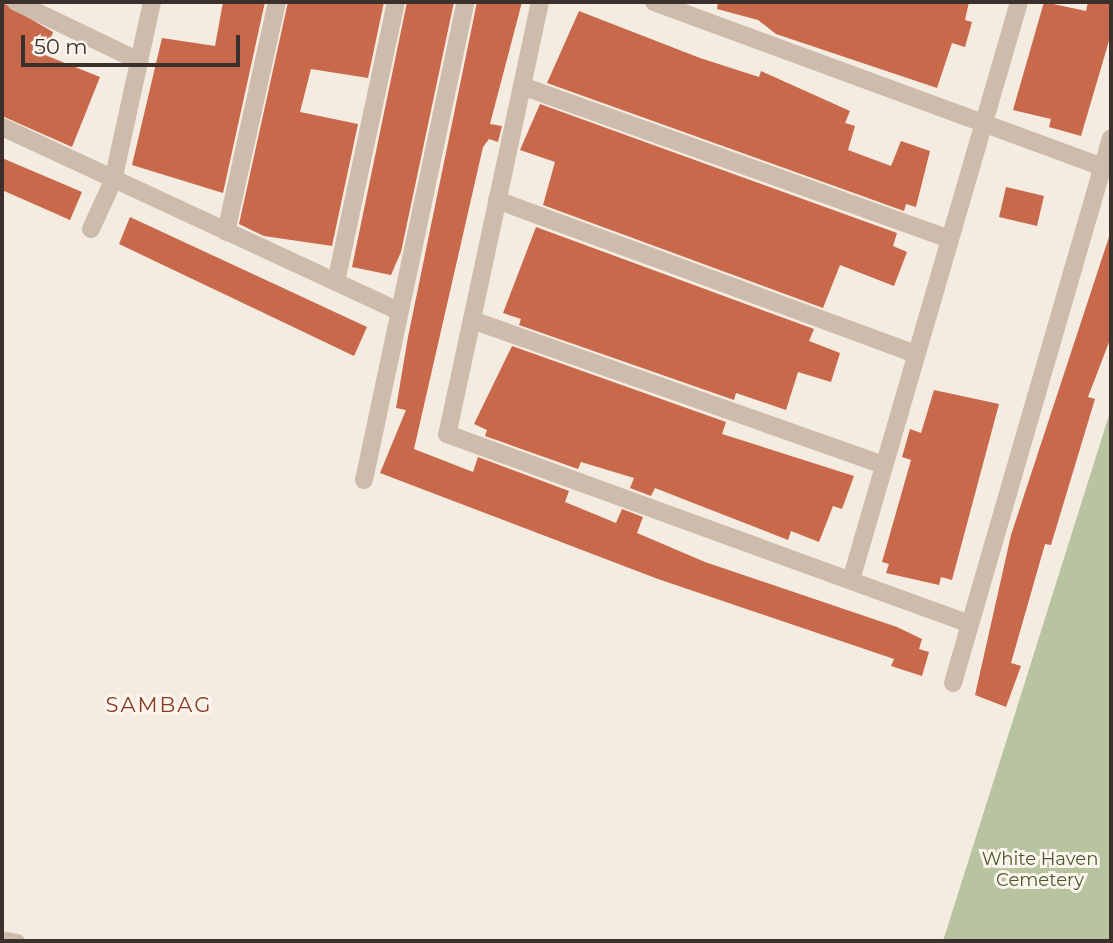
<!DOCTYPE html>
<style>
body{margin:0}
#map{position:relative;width:1113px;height:943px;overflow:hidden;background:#f4ebe1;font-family:Montserrat,sans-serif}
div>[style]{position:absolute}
.green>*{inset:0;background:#b8c4a0}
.building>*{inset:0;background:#c8694b}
.service>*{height:14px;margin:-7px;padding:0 7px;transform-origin:7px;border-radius:7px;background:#cdbbac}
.minor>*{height:18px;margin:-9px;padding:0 9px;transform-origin:9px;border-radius:9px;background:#cdbbac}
span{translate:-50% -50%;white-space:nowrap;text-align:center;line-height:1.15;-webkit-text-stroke:6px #fbf5ee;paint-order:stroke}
.park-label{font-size:18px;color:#4a5a2e}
.quarter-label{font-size:21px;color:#8c3b22;letter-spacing:2px}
.frame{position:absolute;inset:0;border:4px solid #3b302b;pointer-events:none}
.scale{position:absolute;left:21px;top:35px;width:219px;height:32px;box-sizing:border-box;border:4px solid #3b302b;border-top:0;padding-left:9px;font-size:21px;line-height:24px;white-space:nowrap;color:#3b302b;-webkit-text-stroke:5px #fbf5ee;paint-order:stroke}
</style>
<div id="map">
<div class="green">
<div style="clip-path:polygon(1111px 409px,1111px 941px,943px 941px,1019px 701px)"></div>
</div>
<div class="building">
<div style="clip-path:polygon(2px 2px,53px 32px,45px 55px,100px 77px,72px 147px,2px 116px)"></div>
<div style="clip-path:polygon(223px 2px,265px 2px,223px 193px,132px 165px,162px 38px,215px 46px)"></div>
<div style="clip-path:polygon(288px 2px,384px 2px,368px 78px,311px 69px,300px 112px,358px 124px,332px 246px,264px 236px,239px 224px)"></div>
<div style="clip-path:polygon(407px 2px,454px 2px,401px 252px,391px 275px,352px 267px)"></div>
<div style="clip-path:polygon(477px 2px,522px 2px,490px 124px,502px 126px,498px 142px,489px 139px,483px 147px,414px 449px,473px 472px,478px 457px,569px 491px,565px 502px,616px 523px,622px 509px,643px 517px,637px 533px,705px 562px,897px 627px,922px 639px,919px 649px,929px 652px,922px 676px,891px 666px,894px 659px,658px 579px,380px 473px,406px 410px,396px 408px,408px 337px)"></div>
<div style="clip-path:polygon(718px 2px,969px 2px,965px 20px,972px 22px,965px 47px,952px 43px,937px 88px,776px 34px,758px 20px,717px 9px)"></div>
<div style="clip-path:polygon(1044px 2px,1086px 11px,1088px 2px,1111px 2px,1111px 34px,1081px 136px,1049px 127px,1051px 119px,1013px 110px)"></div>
<div style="clip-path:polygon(579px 11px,700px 58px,759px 77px,761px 71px,850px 111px,845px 123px,855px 126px,848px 150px,891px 166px,901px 141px,930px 151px,916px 207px,906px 204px,904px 211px,547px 83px)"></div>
<div style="clip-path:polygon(540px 104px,897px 233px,893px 246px,907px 252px,894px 286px,840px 265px,823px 308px,543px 205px,555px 162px,520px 150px)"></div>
<div style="clip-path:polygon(2px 158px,82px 192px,70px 220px,2px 190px)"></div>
<div style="clip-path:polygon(1006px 187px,1044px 196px,1037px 226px,999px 217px)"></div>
<div style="clip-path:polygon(130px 217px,367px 327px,354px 356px,119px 244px)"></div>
<div style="clip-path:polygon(536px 227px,814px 329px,809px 341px,840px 353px,831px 382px,798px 372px,786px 410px,736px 393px,734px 400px,519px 325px,521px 319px,503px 313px)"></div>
<div style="clip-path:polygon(1109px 237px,1111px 337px,1088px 397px,1095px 399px,1051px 545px,1045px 544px,1011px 663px,1021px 666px,1006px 707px,975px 695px,1011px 535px)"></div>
<div style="clip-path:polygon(512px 346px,726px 422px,722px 434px,854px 476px,842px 509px,833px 506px,819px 542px,791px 531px,788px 540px,655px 488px,651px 496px,630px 488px,634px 478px,581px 462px,578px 469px,485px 436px,487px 430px,474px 424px)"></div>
<div style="clip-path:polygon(934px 390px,999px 404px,952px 580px,941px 577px,939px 585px,886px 573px,889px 564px,882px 562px,911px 460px,902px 457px,910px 429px,921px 433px)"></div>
</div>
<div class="service">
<div style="left:2px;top:938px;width:16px;rotate:11deg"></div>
</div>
<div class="minor">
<div style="left:16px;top:2px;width:136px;rotate:25.6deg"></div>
<div style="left:540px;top:2px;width:442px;rotate:102.1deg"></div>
<div style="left:447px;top:434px;width:556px;rotate:19.97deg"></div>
<div style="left:654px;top:2px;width:478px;rotate:20.2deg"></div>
<div style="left:522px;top:86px;width:454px;rotate:19.7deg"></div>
<div style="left:2px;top:127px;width:435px;rotate:24.9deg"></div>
<div style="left:497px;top:200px;width:446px;rotate:20.2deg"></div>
<div style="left:91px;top:229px;width:53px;rotate:-65.4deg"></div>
<div style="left:113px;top:181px;width:183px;rotate:-77.7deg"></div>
<div style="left:226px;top:232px;width:236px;rotate:-77.5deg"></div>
<div style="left:336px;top:282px;width:286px;rotate:-77.9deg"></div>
<div style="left:472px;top:320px;width:437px;rotate:19.4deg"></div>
<div style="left:364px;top:480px;width:489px;rotate:-78deg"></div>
<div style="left:851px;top:580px;width:602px;rotate:-73.79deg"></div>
<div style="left:953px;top:683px;width:567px;rotate:-73.83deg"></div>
</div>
<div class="park-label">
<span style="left:1040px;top:870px">White Haven<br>Cemetery</span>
</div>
<div class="quarter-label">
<span style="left:159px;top:705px">SAMBAG</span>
</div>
<div class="frame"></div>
<div class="scale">50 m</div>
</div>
